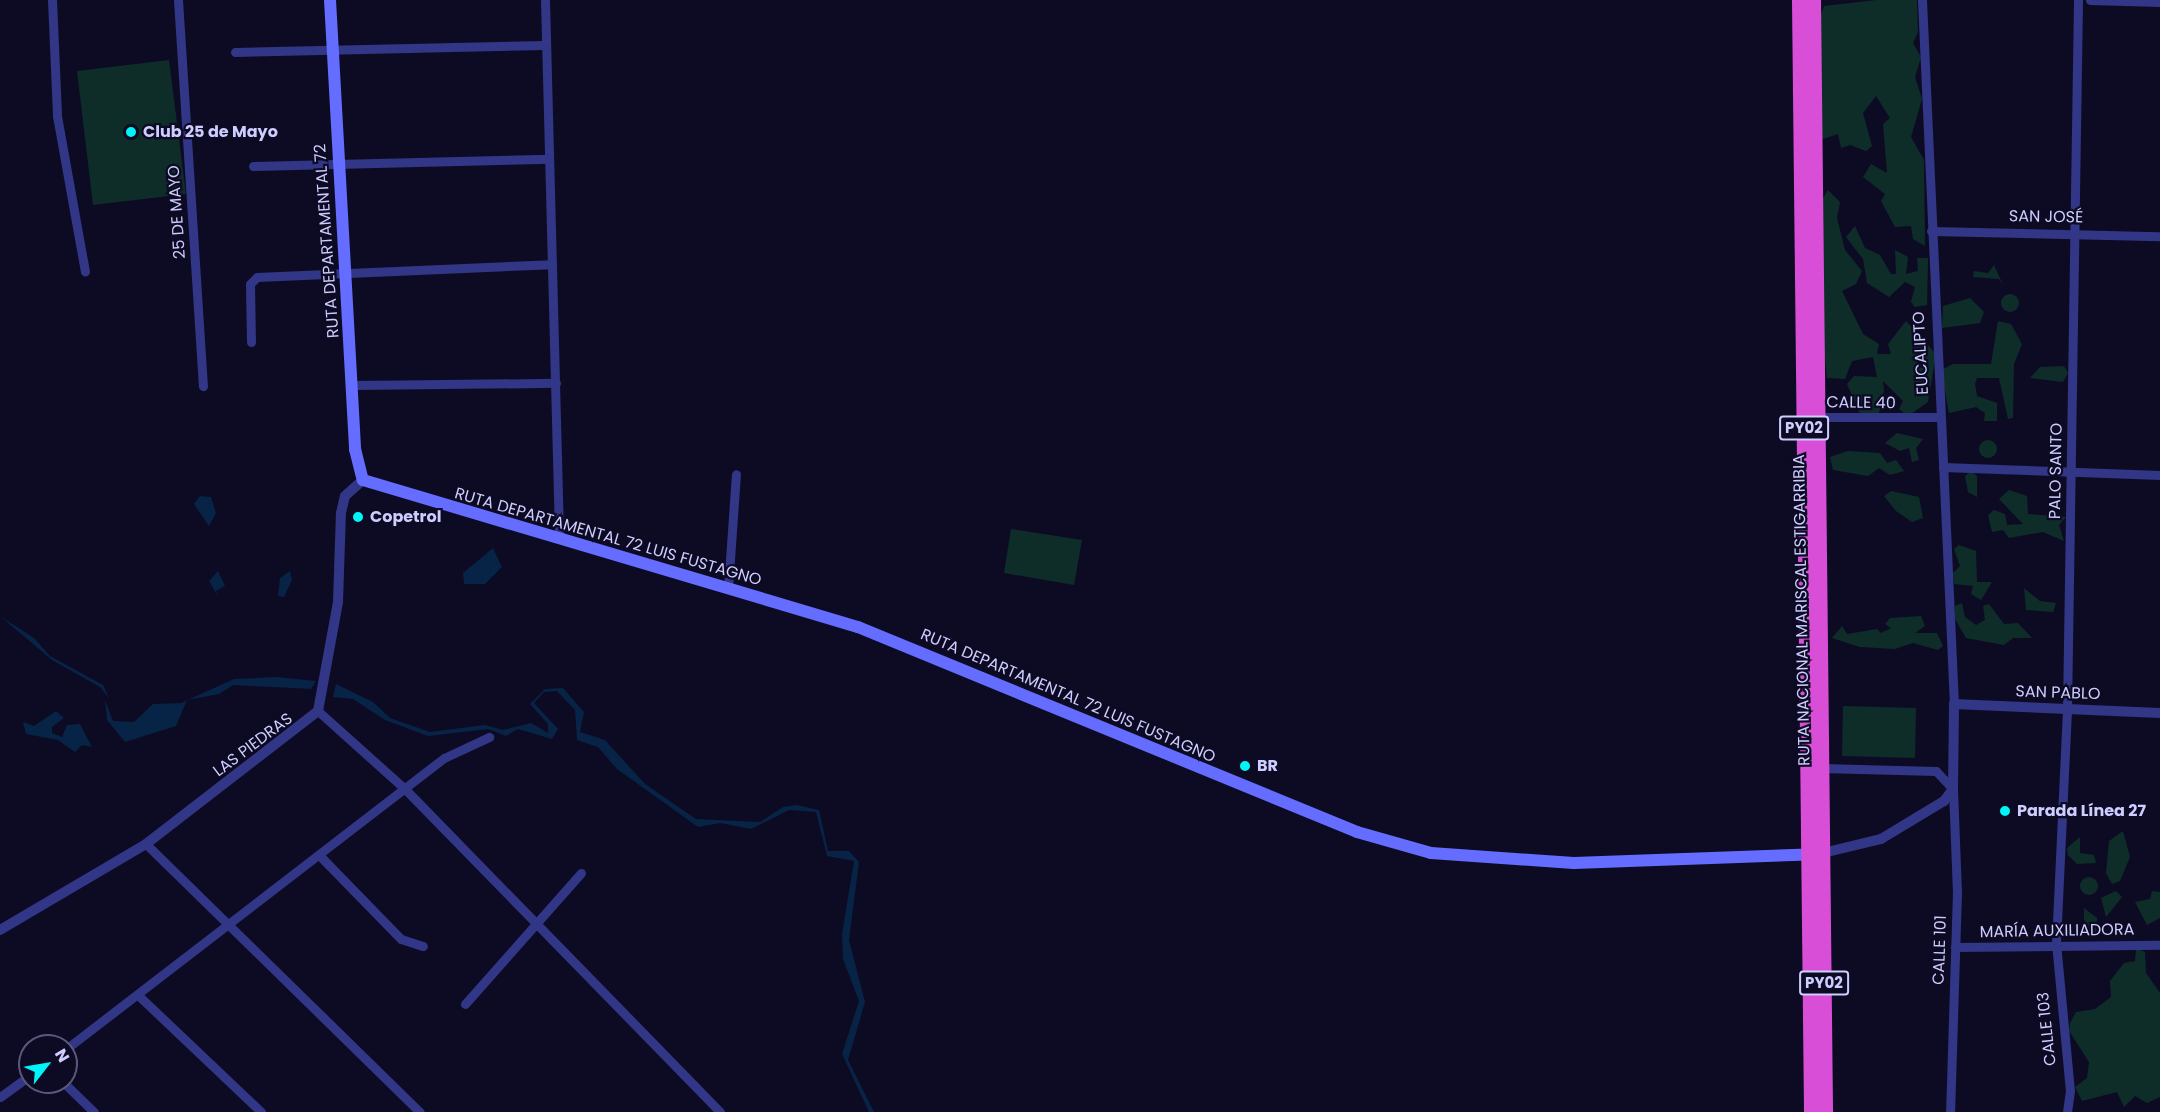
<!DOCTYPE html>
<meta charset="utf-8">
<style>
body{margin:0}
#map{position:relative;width:2160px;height:1112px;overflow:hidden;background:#0d0b23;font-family:Poppins,sans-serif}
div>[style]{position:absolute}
.green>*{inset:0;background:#0e2d29}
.round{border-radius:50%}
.water>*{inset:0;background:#072346}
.minor>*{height:9px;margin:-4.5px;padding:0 4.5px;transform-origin:4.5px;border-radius:4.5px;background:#323686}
.tertiary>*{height:10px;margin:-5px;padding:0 5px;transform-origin:5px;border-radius:5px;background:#323686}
.secondary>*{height:12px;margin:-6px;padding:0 6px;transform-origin:6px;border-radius:6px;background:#646dff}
.trunk>*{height:15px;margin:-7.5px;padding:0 7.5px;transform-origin:7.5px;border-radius:7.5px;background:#d84ed7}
.dots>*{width:16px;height:16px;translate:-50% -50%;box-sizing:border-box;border:3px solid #0d0b23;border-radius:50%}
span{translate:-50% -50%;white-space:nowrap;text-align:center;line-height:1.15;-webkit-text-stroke:4.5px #0d0b23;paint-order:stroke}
.shield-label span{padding:2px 4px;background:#0d0b23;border:2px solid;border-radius:4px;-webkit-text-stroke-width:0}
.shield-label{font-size:15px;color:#cecdff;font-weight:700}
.poi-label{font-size:16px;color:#cecdff;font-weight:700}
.left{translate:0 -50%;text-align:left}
.street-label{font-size:16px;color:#cecdff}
.north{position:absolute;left:18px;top:1034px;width:60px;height:60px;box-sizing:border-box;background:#0d0b23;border:2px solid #5a597b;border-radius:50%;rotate:59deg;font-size:16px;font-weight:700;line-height:24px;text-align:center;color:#cecdff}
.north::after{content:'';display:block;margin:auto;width:21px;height:27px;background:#00f4f8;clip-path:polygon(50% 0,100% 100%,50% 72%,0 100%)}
</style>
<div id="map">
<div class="green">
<div style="clip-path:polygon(1876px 0,1917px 0,1918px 32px,1913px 43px,1921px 57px,1915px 77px,1922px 99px,1911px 137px,1924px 160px,1925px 246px,1913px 239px,1911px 226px,1895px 227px,1881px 201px,1885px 194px,1863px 177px,1871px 164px,1887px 173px,1883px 124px,1890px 118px,1876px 96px,1863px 113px,1872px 146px,1866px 151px,1850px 145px,1841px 148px,1838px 134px,1820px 140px,1818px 22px,1824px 6px)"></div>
<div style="clip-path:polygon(169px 60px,186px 194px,93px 205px,77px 71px)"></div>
<div style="clip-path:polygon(1828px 190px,1840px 202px,1837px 218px,1845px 250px,1862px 271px,1856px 284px,1842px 291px,1863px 334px,1879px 344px,1877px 354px,1891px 354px,1888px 344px,1906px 321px,1936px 354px,1928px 402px,1908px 416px,1899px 409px,1903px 401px,1883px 381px,1885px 401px,1878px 414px,1860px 414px,1847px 384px,1854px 376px,1877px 377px,1873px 357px,1852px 361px,1845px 379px,1827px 378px,1820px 319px,1820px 203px)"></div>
<div style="clip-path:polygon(1855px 226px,1865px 248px,1880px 255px,1891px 274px,1896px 274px,1895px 250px,1908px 257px,1906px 274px,1918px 271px,1917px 258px,1928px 258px,1927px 305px,1915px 307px,1911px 302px,1915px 287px,1905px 282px,1889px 297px,1867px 283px,1863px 259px,1846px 237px)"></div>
<div style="clip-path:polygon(1994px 265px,2003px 285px,1999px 279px,1973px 277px,1974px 271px,1988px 273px)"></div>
<div class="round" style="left:2001px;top:294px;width:18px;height:18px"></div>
<div style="clip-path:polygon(1970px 298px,1984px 312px,1980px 323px,1942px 328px,1943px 306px)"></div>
<div style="clip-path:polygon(1998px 321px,2011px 324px,2022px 344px,2014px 364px,2013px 418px,2008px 419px,1999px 378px,1977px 378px,1975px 384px,1977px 396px,1997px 403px,1997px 421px,1984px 421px,1985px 413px,1976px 407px,1949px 413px,1941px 370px,1953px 364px,1991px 364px)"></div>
<div style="clip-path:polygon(2064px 366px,2068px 373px,2063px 382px,2030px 378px,2040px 367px)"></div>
<div style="clip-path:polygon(1897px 433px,1923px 439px,1916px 448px,1919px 460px,1912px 462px,1909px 448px,1900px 451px,1885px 443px)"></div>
<div class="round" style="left:1979px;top:440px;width:18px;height:18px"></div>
<div style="clip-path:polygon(1848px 451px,1880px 453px,1887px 463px,1896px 460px,1904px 471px,1890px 475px,1879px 468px,1868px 476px,1833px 470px,1830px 457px)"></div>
<div style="clip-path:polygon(1971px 471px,1977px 476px,1977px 497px,1968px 492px,1965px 476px)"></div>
<div style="clip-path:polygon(2009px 490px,2027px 496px,2028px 514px,2066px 517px,2059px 525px,2064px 541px,2043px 532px,2009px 538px,2003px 530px,1992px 532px,1988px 515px,1994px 510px,2005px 514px,2007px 525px,2023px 524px,1999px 499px)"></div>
<div style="clip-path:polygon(1891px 491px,1919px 497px,1923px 518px,1912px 522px,1896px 511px,1884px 496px)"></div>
<div style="clip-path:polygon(1011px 529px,1082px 540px,1074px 585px,1004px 573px)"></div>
<div style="clip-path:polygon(1959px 545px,1976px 551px,1977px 582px,1992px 582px,1981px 600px,1971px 594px,1973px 586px,1954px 584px,1953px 573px,1960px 566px,1954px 549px)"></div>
<div style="clip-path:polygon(2024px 588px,2040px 601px,2056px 603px,2053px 612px,2026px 610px)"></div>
<div style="clip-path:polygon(1962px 603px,1965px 617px,1976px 625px,1985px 620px,1983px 606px,1989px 604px,2004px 624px,2018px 623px,2032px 638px,2013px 638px,2004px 645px,1966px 638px,1955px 619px,1955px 606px)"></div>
<div style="clip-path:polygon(1921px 616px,1925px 626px,1915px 633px,1937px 633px,1943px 646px,1938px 650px,1913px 643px,1895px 649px,1860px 647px,1832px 638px,1842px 626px,1847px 634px,1877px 629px,1881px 633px,1891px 628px,1885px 624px,1890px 618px)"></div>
<div style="clip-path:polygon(1843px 706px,1916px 708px,1915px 758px,1842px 756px)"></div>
<div style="clip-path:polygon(2123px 831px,2130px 857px,2120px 881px,2112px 884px,2106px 873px,2109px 841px)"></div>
<div style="clip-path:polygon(2080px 837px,2080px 853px,2094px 855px,2096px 863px,2077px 864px,2068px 855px,2067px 848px)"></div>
<div class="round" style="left:2080px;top:877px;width:18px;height:18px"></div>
<div style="clip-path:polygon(2116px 891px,2122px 897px,2106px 917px,2101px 898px)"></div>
<div style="clip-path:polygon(2152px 891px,2160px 892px,2160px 918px,2147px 925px,2135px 902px,2150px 899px)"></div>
<div style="clip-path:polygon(2084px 908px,2097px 918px,2096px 935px,2090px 936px,2084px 924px)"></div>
<div style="clip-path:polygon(2136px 948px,2145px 952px,2146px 973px,2160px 993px,2160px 1097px,2147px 1103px,2135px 1096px,2124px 1107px,2117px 1092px,2082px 1101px,2075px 1087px,2087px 1078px,2089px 1062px,2069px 1031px,2070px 1023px,2076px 1012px,2095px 1009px,2111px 997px,2110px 981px,2124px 963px,2135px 961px)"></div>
</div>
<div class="water">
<div style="clip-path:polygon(200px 496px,211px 497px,216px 513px,209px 526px,194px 504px)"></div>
<div style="clip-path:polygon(493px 548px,502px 567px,485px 584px,464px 584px,463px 573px)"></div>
<div style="clip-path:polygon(218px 571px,225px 586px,216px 591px,219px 598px,209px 581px)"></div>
<div style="clip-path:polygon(290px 571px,292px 580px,284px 597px,278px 596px,280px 578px)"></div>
<div style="clip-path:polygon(0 616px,34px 638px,50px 656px,103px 685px,109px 698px,100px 687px,52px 660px)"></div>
<div style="clip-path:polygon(277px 677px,316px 681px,311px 689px,233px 685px,219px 694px,187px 700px,176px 726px,125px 742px,107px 720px,105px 700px,113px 721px,134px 722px,153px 704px,181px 703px,234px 679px)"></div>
<div style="clip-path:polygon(336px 684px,373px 702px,390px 718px,430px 732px,485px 725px,503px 730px,531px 723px,548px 733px,548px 724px,530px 704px,545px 689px,563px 688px,584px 712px,580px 732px,605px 740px,645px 784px,696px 819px,760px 822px,783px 807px,796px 805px,819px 810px,828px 851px,849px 851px,859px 862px,849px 940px,865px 1002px,848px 1060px,874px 1112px,869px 1112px,842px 1054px,859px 1001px,843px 959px,842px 934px,854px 861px,827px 856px,816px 812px,789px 810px,751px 829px,720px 823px,698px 827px,617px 769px,598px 747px,577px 740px,575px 710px,557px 691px,544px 692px,534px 703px,558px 729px,552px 739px,518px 729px,506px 736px,488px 729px,428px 736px,385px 720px,353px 699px,333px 697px)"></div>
<div style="clip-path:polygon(56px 711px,64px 718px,52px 727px,52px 733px,62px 737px,67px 725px,80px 724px,92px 747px,82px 745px,75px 752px,58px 740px,26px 734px,23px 722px,34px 726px)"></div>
</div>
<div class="minor">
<div style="left:52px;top:0;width:116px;rotate:87.5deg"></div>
<div style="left:57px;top:116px;width:158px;rotate:79.8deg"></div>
<div style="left:178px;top:0;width:387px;rotate:86.3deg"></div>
<div style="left:545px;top:0;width:536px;rotate:88.5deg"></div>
<div style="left:1922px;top:0;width:705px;rotate:87.4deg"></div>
<div style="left:2090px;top:0;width:70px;rotate:1.6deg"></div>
<div style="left:235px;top:52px;width:310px;rotate:-1.3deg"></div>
<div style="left:253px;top:166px;width:296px;rotate:-1.4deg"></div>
<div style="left:1931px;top:231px;width:229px;rotate:1.3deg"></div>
<div style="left:251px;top:342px;width:58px;rotate:-91deg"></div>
<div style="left:250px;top:284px;width:10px;rotate:-45deg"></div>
<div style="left:257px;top:277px;width:295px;rotate:-2.5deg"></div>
<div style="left:353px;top:385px;width:203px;rotate:-0.6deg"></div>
<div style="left:1818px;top:417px;width:122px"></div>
<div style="left:1943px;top:467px;width:217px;rotate:2.1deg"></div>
<div style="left:728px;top:588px;width:114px;rotate:-86deg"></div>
<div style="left:318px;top:711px;width:117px;rotate:41.9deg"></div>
<div style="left:405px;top:789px;width:451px;rotate:45.7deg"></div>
<div style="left:1821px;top:768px;width:115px;rotate:1.5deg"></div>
<div style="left:1936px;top:771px;width:25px;rotate:47deg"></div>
<div style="left:1953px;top:789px;width:103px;rotate:87.8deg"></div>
<div style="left:1957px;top:892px;width:220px;rotate:91.8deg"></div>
<div style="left:146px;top:844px;width:383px;rotate:44.4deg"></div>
<div style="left:320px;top:856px;width:116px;rotate:45.7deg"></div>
<div style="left:401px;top:939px;width:23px;rotate:18deg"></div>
<div style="left:1955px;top:947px;width:205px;rotate:-0.6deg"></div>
<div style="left:140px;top:997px;width:167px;rotate:43.5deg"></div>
<div style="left:465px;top:1004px;width:175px;rotate:-48.5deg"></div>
<div style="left:66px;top:1049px;width:477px;rotate:-37.6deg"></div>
<div style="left:444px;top:758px;width:50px;rotate:-25deg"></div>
<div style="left:63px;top:1082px;width:43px;rotate:44.1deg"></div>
<div style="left:0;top:1097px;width:37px;rotate:-36deg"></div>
<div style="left:2067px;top:1112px;width:21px;rotate:-82deg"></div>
<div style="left:2070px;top:1091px;width:149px;rotate:-95.4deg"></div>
<div style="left:2056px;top:943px;width:234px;rotate:-87.3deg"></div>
<div style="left:2067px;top:709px;width:709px;rotate:-89.11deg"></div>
</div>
<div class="tertiary">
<div style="left:1823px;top:853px;width:60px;rotate:-13.6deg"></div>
<div style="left:1881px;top:839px;width:74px;rotate:-31.1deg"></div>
<div style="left:1944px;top:801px;width:15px;rotate:-53deg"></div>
<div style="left:1953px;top:789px;width:85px;rotate:-89.3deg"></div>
<div style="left:1954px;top:704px;width:206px;rotate:2.5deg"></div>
<div style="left:0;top:930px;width:169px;rotate:-30.5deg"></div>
<div style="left:146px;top:844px;width:217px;rotate:-37.7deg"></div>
<div style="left:318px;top:711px;width:111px;rotate:-79.6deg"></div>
<div style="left:338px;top:602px;width:89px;rotate:-88.1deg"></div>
<div style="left:341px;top:513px;width:17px;rotate:-77deg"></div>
<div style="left:345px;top:496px;width:24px;rotate:-42deg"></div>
</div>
<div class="secondary">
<div style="left:330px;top:0;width:450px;rotate:86.8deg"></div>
<div style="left:355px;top:449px;width:32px;rotate:76deg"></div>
<div style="left:363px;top:480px;width:516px;rotate:16.54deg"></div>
<div style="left:858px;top:627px;width:539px;rotate:22.33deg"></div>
<div style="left:1357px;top:832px;width:77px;rotate:15.8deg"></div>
<div style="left:1431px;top:853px;width:143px;rotate:4deg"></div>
<div style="left:1574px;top:863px;width:241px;rotate:-2.1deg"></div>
</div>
<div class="trunk">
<div style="left:1799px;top:0;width:1112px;rotate:89.38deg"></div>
<div style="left:1813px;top:0;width:1112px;rotate:89.38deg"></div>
</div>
<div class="dots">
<div style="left:131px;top:132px;background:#00f4f8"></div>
<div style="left:358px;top:517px;background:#00f4f8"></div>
<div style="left:1245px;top:766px;background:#00f4f8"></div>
<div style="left:2005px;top:811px;background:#00f4f8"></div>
</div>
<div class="shield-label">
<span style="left:1804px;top:428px">PY02</span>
<span style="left:1824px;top:983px">PY02</span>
</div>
<div class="poi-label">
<span class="left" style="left:143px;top:132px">Club 25 de Mayo</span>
<span class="left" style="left:370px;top:517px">Copetrol</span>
<span class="left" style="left:1257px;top:766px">BR</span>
<span class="left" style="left:2017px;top:811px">Parada Línea 27</span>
</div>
<div class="street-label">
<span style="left:177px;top:212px;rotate:-94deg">25 DE MAYO</span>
<span style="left:2046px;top:217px;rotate:1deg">SAN JOSÉ</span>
<span style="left:327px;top:241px;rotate:-94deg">RUTA DEPARTAMENTAL 72</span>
<span style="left:1921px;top:353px;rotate:-93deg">EUCALIPTO</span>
<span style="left:1861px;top:403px;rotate:1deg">CALLE 40</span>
<span style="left:2056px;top:471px;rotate:-89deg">PALO SANTO</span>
<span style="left:608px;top:537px;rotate:16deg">RUTA DEPARTAMENTAL 72 LUIS FUSTAGNO</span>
<span style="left:1802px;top:610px;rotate:-91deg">RUTA NACIONAL MARISCAL ESTIGARRIBIA</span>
<span style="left:2058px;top:693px;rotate:2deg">SAN PABLO</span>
<span style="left:1068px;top:696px;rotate:23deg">RUTA DEPARTAMENTAL 72 LUIS FUSTAGNO</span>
<span style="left:253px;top:745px;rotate:-37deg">LAS PIEDRAS</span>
<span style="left:2057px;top:931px;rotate:-1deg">MARÍA AUXILIADORA</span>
<span style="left:1940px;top:950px;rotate:-88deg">CALLE 101</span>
<span style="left:2047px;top:1029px;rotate:-96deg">CALLE 103</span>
</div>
<div class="north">N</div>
</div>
